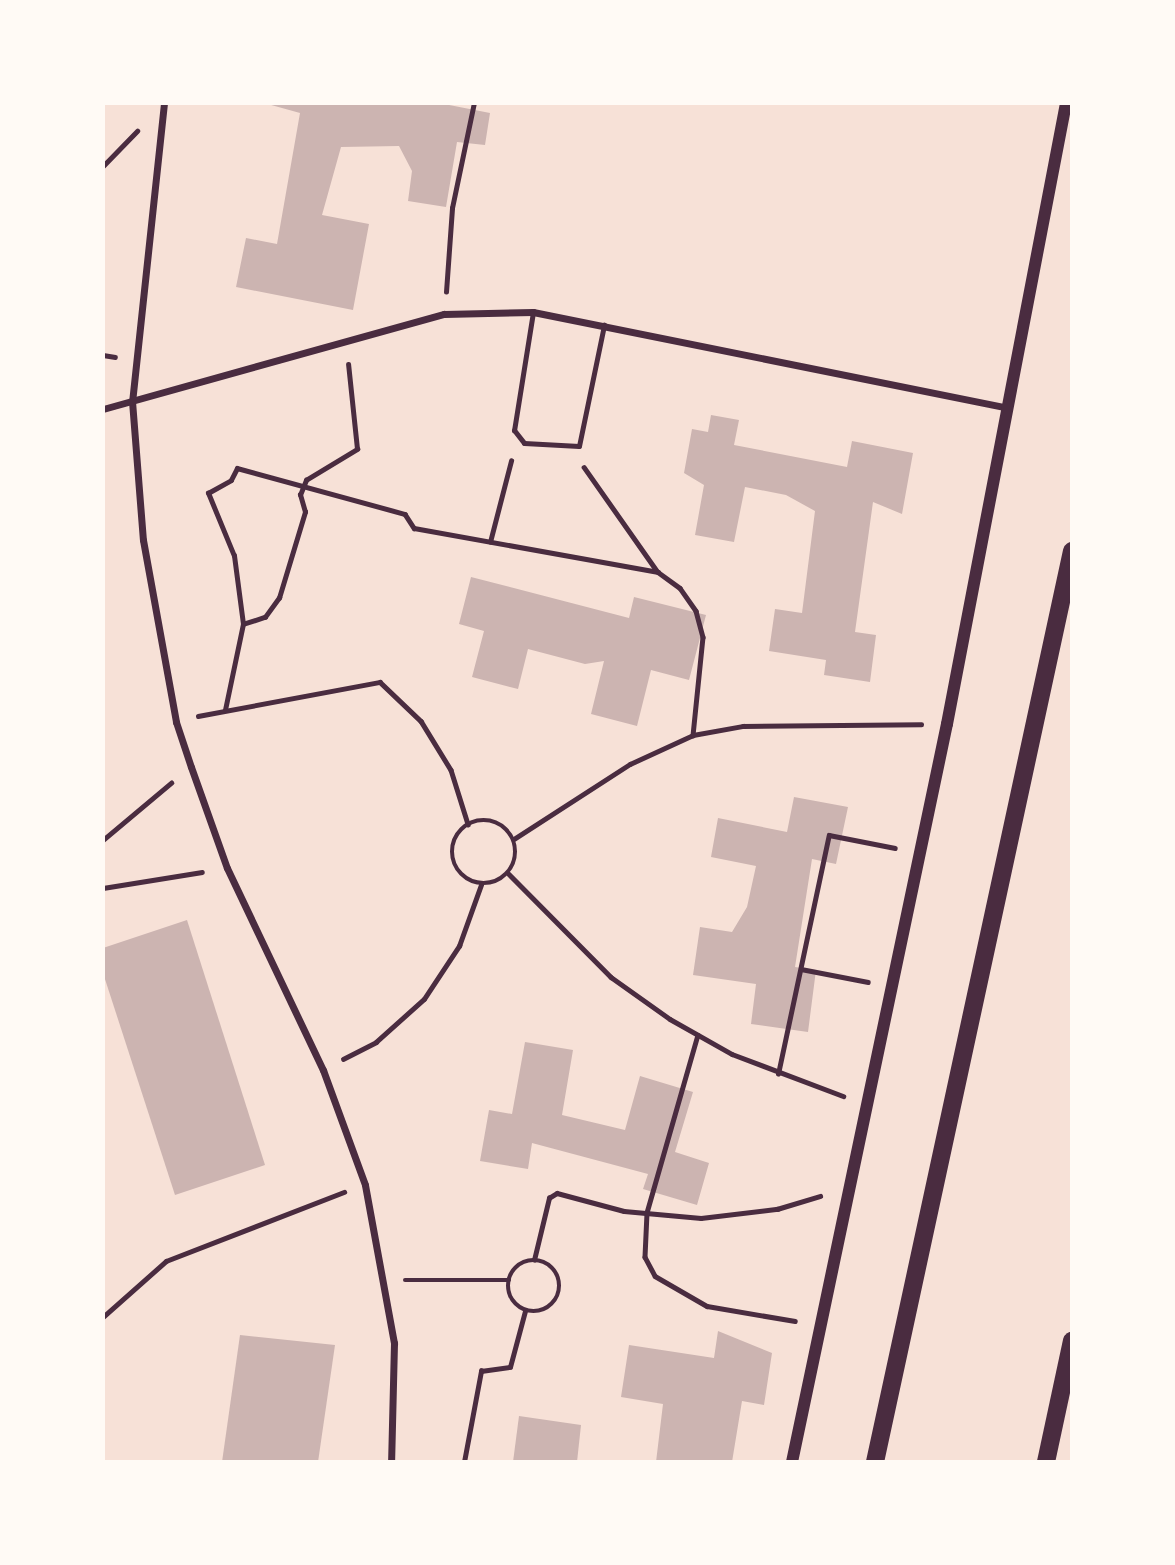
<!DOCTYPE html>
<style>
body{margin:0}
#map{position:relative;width:1175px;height:1565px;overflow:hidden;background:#f7e1d7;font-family:"Sofia Sans Condensed",sans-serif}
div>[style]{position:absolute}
.building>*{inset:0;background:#ccb4b1}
.path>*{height:4.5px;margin:-2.25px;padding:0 2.25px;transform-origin:2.25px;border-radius:2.25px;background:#4a2c40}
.path>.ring{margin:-2.25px;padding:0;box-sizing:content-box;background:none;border:4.5px solid #4a2c40;border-radius:50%}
.service>*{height:5px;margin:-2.5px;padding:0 2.5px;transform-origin:2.5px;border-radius:2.5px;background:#4a2c40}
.minor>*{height:7px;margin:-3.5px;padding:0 3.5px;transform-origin:3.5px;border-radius:3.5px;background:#4a2c40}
.tertiary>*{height:12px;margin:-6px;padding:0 6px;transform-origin:6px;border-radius:6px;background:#4a2c40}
.primary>*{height:18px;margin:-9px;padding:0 9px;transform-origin:9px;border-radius:9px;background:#4a2c40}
span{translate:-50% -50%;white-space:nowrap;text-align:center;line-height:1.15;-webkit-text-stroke:7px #fffaf5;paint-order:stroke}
.frame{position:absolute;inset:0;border:105px solid #fffaf5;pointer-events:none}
</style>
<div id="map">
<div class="building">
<div style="clip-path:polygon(264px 103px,439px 103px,490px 113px,485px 145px,457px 142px,446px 207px,408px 201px,412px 171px,399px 146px,341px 147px,322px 215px,369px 224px,353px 310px,236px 287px,246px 238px,277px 244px,300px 113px)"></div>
<div style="clip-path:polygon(711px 415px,739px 420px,734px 445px,847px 467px,852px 441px,913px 453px,902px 514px,873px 502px,855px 632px,876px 635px,870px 682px,824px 675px,826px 660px,769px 651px,775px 609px,802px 613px,815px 511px,786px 495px,745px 487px,734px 542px,695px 535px,704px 485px,684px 473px,692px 429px,708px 432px)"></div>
<div style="clip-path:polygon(471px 577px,629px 618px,634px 597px,706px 615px,689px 680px,651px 670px,637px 726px,591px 714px,604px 661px,585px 664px,528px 649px,518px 689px,472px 677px,484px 631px,459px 624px)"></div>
<div style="clip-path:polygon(794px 797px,848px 807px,836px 864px,812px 859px,795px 967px,816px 970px,808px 1032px,751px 1024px,756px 984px,693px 975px,700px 927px,732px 932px,747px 907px,756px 866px,711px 857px,718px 818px,787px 832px)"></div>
<div style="clip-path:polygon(187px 920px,265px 1165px,175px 1195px,103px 973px,103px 948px)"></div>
<div style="clip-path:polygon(525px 1042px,573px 1050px,562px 1115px,625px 1130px,640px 1076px,693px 1092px,675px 1152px,709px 1163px,697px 1205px,643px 1189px,648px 1174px,532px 1143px,528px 1169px,480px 1161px,489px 1110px,512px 1114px)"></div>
<div style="clip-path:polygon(718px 1331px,772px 1353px,764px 1405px,742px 1401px,732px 1462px,656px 1462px,663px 1404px,621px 1397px,629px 1345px,714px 1358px)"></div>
<div style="clip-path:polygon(240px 1335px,335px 1345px,318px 1462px,222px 1462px)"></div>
<div style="clip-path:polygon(519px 1416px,581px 1425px,577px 1462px,513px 1462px)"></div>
</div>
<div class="path">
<div style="left:103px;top:166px;width:49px;rotate:-45.8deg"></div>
<div style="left:446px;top:292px;width:84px;rotate:-85.9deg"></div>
<div style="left:452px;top:208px;width:107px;rotate:-78.2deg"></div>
<div style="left:103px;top:355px;width:12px;rotate:9deg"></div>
<div style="left:584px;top:467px;width:127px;rotate:54.9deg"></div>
<div style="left:490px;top:542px;width:84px;rotate:-75.5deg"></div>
<div style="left:243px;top:624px;width:23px;rotate:-18deg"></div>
<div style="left:265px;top:617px;width:24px;rotate:-54deg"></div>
<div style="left:279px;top:598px;width:90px;rotate:-73.2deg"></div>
<div style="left:305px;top:512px;width:18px;rotate:-106deg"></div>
<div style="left:300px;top:495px;width:16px;rotate:-68deg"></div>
<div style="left:306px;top:480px;width:60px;rotate:-31.3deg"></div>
<div style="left:357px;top:449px;width:85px;rotate:-96deg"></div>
<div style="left:225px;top:710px;width:88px;rotate:-78.2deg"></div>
<div style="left:243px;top:624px;width:69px;rotate:-97.5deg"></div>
<div style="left:234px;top:556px;width:68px;rotate:-112.4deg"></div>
<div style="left:208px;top:493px;width:26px;rotate:-29deg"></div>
<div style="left:231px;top:480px;width:13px;rotate:-63deg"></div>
<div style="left:237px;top:468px;width:174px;rotate:15.3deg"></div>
<div style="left:405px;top:514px;width:17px;rotate:57deg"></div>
<div style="left:414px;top:528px;width:248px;rotate:10.2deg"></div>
<div style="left:658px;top:572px;width:27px;rotate:36deg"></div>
<div style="left:680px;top:588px;width:28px;rotate:55deg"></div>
<div style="left:696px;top:611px;width:27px;rotate:75deg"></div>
<div style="left:703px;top:637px;width:99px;rotate:95.8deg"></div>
<div style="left:198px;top:716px;width:185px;rotate:-10.6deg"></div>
<div style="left:380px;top:682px;width:57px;rotate:43.6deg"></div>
<div style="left:421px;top:721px;width:57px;rotate:58.5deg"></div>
<div style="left:451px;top:770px;width:57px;rotate:72.5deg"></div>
<div class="ring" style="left:452px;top:820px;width:59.5px;height:59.5px"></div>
<div style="left:514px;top:839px;width:138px;rotate:-32.9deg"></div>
<div style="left:630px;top:764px;width:69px;rotate:-24.7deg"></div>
<div style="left:693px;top:735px;width:51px;rotate:-10.2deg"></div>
<div style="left:743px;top:726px;width:178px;rotate:-0.6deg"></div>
<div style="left:103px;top:840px;width:89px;rotate:-40deg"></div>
<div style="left:509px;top:874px;width:145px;rotate:45.3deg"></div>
<div style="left:611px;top:977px;width:72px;rotate:35.4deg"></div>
<div style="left:670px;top:1019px;width:71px;rotate:29.4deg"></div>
<div style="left:732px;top:1054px;width:119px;rotate:20.7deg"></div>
<div style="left:103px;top:888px;width:100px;rotate:-9.2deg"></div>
<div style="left:801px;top:969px;width:68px;rotate:11deg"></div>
<div style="left:698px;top:1035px;width:185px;rotate:106deg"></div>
<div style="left:647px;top:1213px;width:44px;rotate:92.6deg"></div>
<div style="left:645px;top:1257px;width:21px;rotate:62deg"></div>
<div style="left:655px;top:1276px;width:60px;rotate:30deg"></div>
<div style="left:707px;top:1306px;width:89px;rotate:9.7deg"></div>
<div style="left:343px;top:1059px;width:37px;rotate:-27deg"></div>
<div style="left:376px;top:1042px;width:64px;rotate:-41.9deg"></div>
<div style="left:424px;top:999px;width:64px;rotate:-56.6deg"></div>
<div style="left:459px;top:946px;width:65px;rotate:-70.2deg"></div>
<div style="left:778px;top:1074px;width:244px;rotate:-78deg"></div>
<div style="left:829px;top:835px;width:67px;rotate:11.1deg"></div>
<div class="ring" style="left:508px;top:1260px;width:47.5px;height:47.5px"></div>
<div style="left:534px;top:1260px;width:64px;rotate:-76.4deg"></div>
<div style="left:549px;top:1198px;width:9px;rotate:-32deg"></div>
<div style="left:557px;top:1193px;width:69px;rotate:15deg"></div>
<div style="left:624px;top:1211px;width:77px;rotate:5.2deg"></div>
<div style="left:701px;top:1218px;width:77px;rotate:-6.8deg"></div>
<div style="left:777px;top:1209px;width:45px;rotate:-16.8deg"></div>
<div style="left:405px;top:1280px;width:104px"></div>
<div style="left:103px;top:1317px;width:84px;rotate:-41.6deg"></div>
<div style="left:166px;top:1261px;width:191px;rotate:-21.2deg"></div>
<div style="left:464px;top:1462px;width:93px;rotate:-79.4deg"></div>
<div style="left:481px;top:1371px;width:29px;rotate:-8deg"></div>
<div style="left:510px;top:1367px;width:58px;rotate:-75deg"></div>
</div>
<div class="service">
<div style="left:533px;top:312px;width:120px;rotate:99.1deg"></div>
<div style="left:514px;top:430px;width:16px;rotate:52deg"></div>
<div style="left:524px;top:443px;width:55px;rotate:3.1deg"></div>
<div style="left:579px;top:446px;width:124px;rotate:-78.3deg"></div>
</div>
<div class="minor">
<div style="left:164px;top:103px;width:300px;rotate:96.1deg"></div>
<div style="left:132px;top:401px;width:139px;rotate:85.5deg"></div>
<div style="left:143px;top:540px;width:185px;rotate:79.7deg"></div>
<div style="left:176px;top:722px;width:47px;rotate:71.6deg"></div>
<div style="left:191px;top:767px;width:107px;rotate:70.4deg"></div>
<div style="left:227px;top:868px;width:224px;rotate:64.6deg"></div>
<div style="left:323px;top:1070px;width:122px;rotate:69.9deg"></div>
<div style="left:365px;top:1185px;width:161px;rotate:79.6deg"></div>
<div style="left:394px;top:1343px;width:119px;rotate:91.4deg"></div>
<div style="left:103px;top:409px;width:354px;rotate:-15.6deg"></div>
<div style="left:444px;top:314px;width:89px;rotate:-1.3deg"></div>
<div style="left:533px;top:312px;width:481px;rotate:11.4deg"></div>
</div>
<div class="tertiary">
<div style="left:792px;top:1462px;width:754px;rotate:-78.14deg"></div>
<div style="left:947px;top:724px;width:632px;rotate:-79.15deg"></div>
</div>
<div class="primary">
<div style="left:875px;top:1462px;width:932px;rotate:-77.8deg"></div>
<div style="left:1046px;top:1462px;width:124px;rotate:-77.9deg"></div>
</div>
<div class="frame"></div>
</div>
